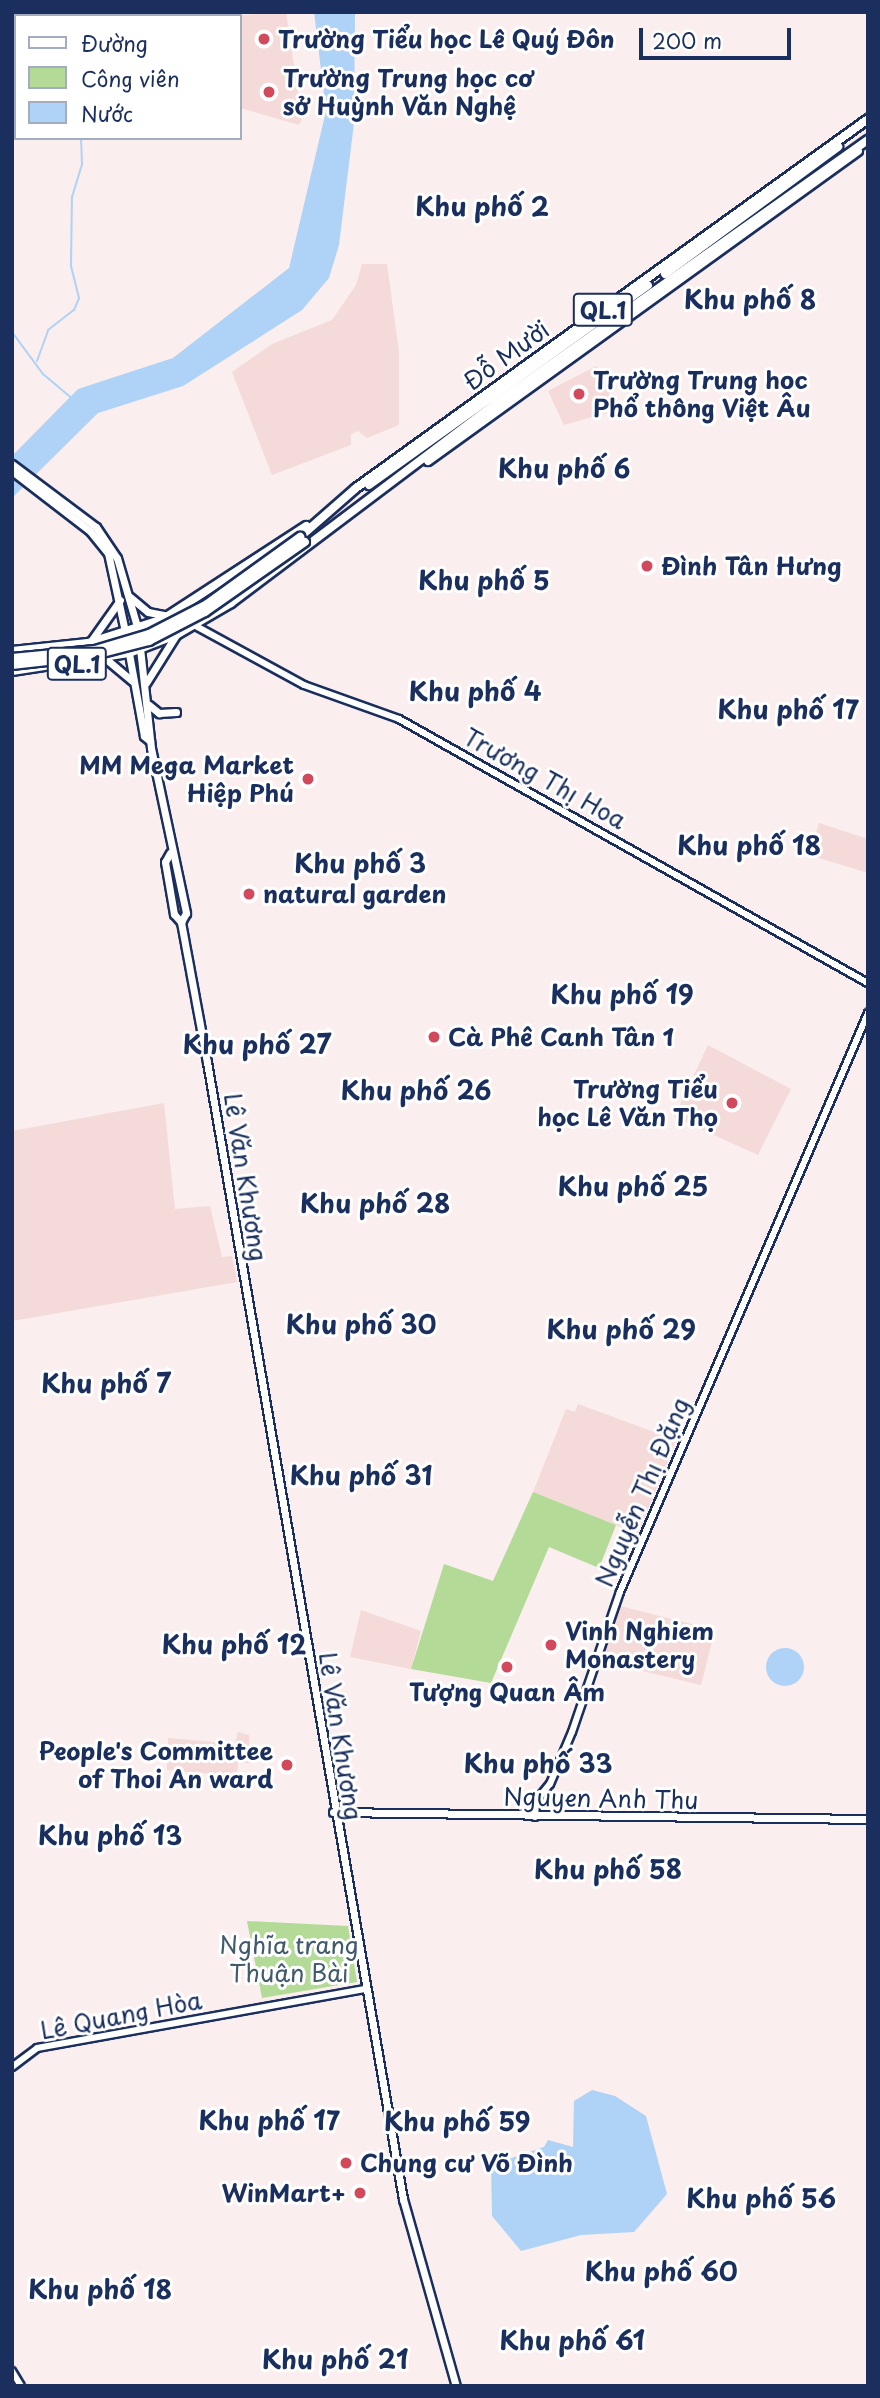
<!DOCTYPE html>
<meta charset="utf-8">
<style>
body{margin:0}
#map{position:relative;width:880px;height:2398px;overflow:hidden;background:#faeeee;font-family:"Playpen Sans",sans-serif}
div>[style]{position:absolute}
.built>*{inset:0;background:#f4dad9}
.green>*{inset:0;background:#b3da96}
.water>*{inset:0;background:#afd2f7}
.round{border-radius:50%}
.stream>*{height:2px;margin:-1px;padding:0 1px;transform-origin:1px;border-radius:1px;background:#afd2f7}
.roads{filter:drop-shadow(2px 0 #1b2f5e) drop-shadow(-2px 0 #1b2f5e) drop-shadow(0 2px #1b2f5e) drop-shadow(0 -2px #1b2f5e)}
.tertiary>*{height:6px;margin:-3px;padding:0 3px;transform-origin:3px;border-radius:3px;background:#fff}
.secondary>*{height:7px;margin:-3.5px;padding:0 3.5px;transform-origin:3.5px;border-radius:3.5px;background:#fff}
.trunk>*{height:8px;margin:-4px;padding:0 4px;transform-origin:4px;border-radius:4px;background:#fff}
.bridges{filter:drop-shadow(2px 0 #1b2f5e) drop-shadow(-2px 0 #1b2f5e) drop-shadow(0 2px #1b2f5e) drop-shadow(0 -2px #1b2f5e)}
.trunk-bridge>*{height:8px;margin:-4px;padding:0 4px;transform-origin:4px;border-radius:4px;background:#fff}
.dots>*{width:19px;height:19px;translate:-50% -50%;box-sizing:border-box;border:4px solid #fff;border-radius:50%}
span{translate:-50% -50%;white-space:nowrap;text-align:center;line-height:1.15;-webkit-text-stroke:6px #fff;paint-order:stroke}
.shield-label span{padding:2px 5px;background:#fff;border:2px solid;border-radius:5px;-webkit-text-stroke-width:0}
.shield-label{font-size:23px;color:#1b2f5e;font-weight:700}
.poi-label{font-size:24px;color:#1b2f5e;font-weight:700}
.left{translate:0 -50%;text-align:left}
.right{translate:-100% -50%;text-align:right}
.street-label{font-size:24px;color:#1b2f5e}
.park-label{font-size:24px;color:#415a6c}
.neighbourhood-label{font-size:26px;color:#1b2f5e;font-weight:700}
.frame{position:absolute;inset:0;border:14px solid #1b2f5e;pointer-events:none}
.legend{position:absolute;left:14px;top:14px;width:228px;height:126px;box-sizing:border-box;background:#fff;border:2px solid #a4acbf;margin:0;padding:9px 12px;list-style:none;font-size:21px;color:#1b2f5e}
.legend li{display:flex;align-items:center;gap:14px;height:35px}
.legend b{width:35px;border:2px solid #a4acbf}
.scale{position:absolute;left:639px;top:28px;width:152px;height:32px;box-sizing:border-box;border:4px solid #1b2f5e;border-top:0;padding-left:9px;font-size:21px;line-height:24px;white-space:nowrap;color:#1b2f5e;-webkit-text-stroke:5px #fff;paint-order:stroke}
</style>
<div id="map">
<div class="built">
<div style="clip-path:polygon(286px 12px,302px 119px,299px 125px,240px 108px,240px 16px,225px 16px)"></div>
<div style="clip-path:polygon(362px 264px,387px 264px,399px 352px,399px 425px,367px 438px,358px 431px,351px 434px,351px 445px,272px 475px,232px 372px,272px 344px,332px 320px,356px 285px)"></div>
<div style="clip-path:polygon(596px 366px,604px 375px,614px 411px,564px 425px,548px 391px)"></div>
<div style="clip-path:polygon(819px 823px,868px 839px,868px 873px,809px 855px)"></div>
<div style="clip-path:polygon(708px 1045px,791px 1089px,758px 1155px,674px 1117px)"></div>
<div style="clip-path:polygon(164px 1103px,175px 1209px,210px 1206px,222px 1257px,232px 1256px,237px 1282px,12px 1321px,12px 1131px)"></div>
<div style="clip-path:polygon(578px 1404px,676px 1440px,638px 1534px,533px 1492px,566px 1409px,575px 1412px)"></div>
<div style="clip-path:polygon(620px 1606px,715px 1630px,701px 1685px,601px 1661px)"></div>
<div style="clip-path:polygon(361px 1610px,421px 1631px,411px 1669px,350px 1657px)"></div>
<div style="clip-path:polygon(238px 1732px,249px 1735px,250px 1763px,238px 1763px,237px 1776px,167px 1770px,168px 1738px,235px 1744px)"></div>
</div>
<div class="green">
<div style="clip-path:polygon(533px 1492px,616px 1525px,599px 1568px,549px 1547px,491px 1683px,411px 1669px,444px 1564px,493px 1581px)"></div>
<div style="clip-path:polygon(247px 1921px,348px 1926px,357px 1982px,262px 1998px)"></div>
</div>
<div class="water">
<div style="clip-path:polygon(314px 12px,355px 12px,354px 123px,339px 245px,329px 278px,302px 310px,183px 386px,98px 413px,12px 498px,12px 456px,78px 389px,173px 358px,289px 268px,326px 111px)"></div>
<div class="round" style="left:766px;top:1648px;width:38px;height:38px"></div>
<div style="clip-path:polygon(592px 2090px,615px 2096px,646px 2116px,667px 2194px,634px 2232px,581px 2235px,521px 2251px,492px 2216px,491px 2165px,544px 2147px,548px 2140px,573px 2147px,574px 2101px)"></div>
</div>
<div class="stream">
<div style="left:164px;top:16px;width:4px;rotate:-76deg"></div>
<div style="left:12px;top:332px;width:52px;rotate:53.6deg"></div>
<div style="left:43px;top:374px;width:38px;rotate:40deg"></div>
<div style="left:37px;top:361px;width:33px;rotate:-70deg"></div>
<div style="left:48px;top:330px;width:33px;rotate:-38deg"></div>
<div style="left:74px;top:310px;width:13px;rotate:-67deg"></div>
<div style="left:79px;top:298px;width:34px;rotate:-104deg"></div>
<div style="left:71px;top:265px;width:68px;rotate:-89.2deg"></div>
<div style="left:72px;top:197px;width:34px;rotate:-73deg"></div>
<div style="left:82px;top:165px;width:27px;rotate:-92deg"></div>
</div>
<div class="roads">
<div class="tertiary">
<div style="left:194px;top:625px;width:125px;rotate:28.6deg"></div>
<div style="left:304px;top:685px;width:101px;rotate:19.7deg"></div>
<div style="left:399px;top:719px;width:538px;rotate:29.38deg"></div>
<div style="left:535px;top:1817px;width:16px;rotate:-86deg"></div>
<div style="left:536px;top:1801px;width:22px;rotate:-51deg"></div>
<div style="left:550px;top:1784px;width:56px;rotate:-67.1deg"></div>
<div style="left:572px;top:1732px;width:148px;rotate:-71.1deg"></div>
<div style="left:620px;top:1592px;width:630px;rotate:-66.81deg"></div>
<div style="left:12px;top:2067px;width:31px;rotate:-37deg"></div>
<div style="left:37px;top:2048px;width:333px;rotate:-10.2deg"></div>
<div style="left:12px;top:2371px;width:17px;rotate:59deg"></div>
</div>
<div class="secondary">
<div style="left:12px;top:464px;width:105px;rotate:36.9deg"></div>
<div style="left:96px;top:527px;width:37px;rotate:56deg"></div>
<div style="left:117px;top:558px;width:75px;rotate:73.7deg"></div>
<div style="left:138px;top:630px;width:119px;rotate:83.7deg"></div>
<div style="left:151px;top:748px;width:169px;rotate:78deg"></div>
<div style="left:186px;top:913px;width:10px;rotate:119deg"></div>
<div style="left:12px;top:471px;width:98px;rotate:37.6deg"></div>
<div style="left:90px;top:531px;width:28px;rotate:51deg"></div>
<div style="left:108px;top:553px;width:85px;rotate:77.8deg"></div>
<div style="left:130px;top:597px;width:23px;rotate:40deg"></div>
<div style="left:148px;top:612px;width:21px;rotate:11deg"></div>
<div style="left:91px;top:641px;width:50px;rotate:-54.7deg"></div>
<div style="left:128px;top:648px;width:89px;rotate:79.7deg"></div>
<div style="left:144px;top:736px;width:8px;rotate:40deg"></div>
<div style="left:106px;top:659px;width:34px;rotate:40deg"></div>
<div style="left:146px;top:683px;width:57px;rotate:-58deg"></div>
<div style="left:149px;top:705px;width:13px;rotate:39deg"></div>
<div style="left:159px;top:713px;width:17px;rotate:-3deg"></div>
<div style="left:170px;top:853px;width:10px;rotate:119deg"></div>
<div style="left:165px;top:862px;width:53px;rotate:80.2deg"></div>
<div style="left:174px;top:914px;width:11px;rotate:49deg"></div>
<div style="left:181px;top:922px;width:142px;rotate:79.5deg"></div>
<div style="left:207px;top:1062px;width:1154px;rotate:80.22deg"></div>
<div style="left:403px;top:2199px;width:194px;rotate:74.2deg"></div>
<div style="left:333px;top:1812px;width:535px;rotate:0.75deg"></div>
</div>
<div class="trunk">
<div style="left:665px;top:274px;width:215px;rotate:-36.3deg"></div>
<div style="left:428px;top:461px;width:530px;rotate:-35.79deg"></div>
<div style="left:369px;top:485px;width:343px;rotate:-35.6deg"></div>
<div style="left:300px;top:537px;width:74px;rotate:-41.2deg"></div>
<div style="left:356px;top:488px;width:631px;rotate:-35.78deg"></div>
<div style="left:12px;top:651px;width:76px;rotate:-6deg"></div>
<div style="left:88px;top:643px;width:79px;rotate:-17.7deg"></div>
<div style="left:163px;top:619px;width:171px;rotate:-33deg"></div>
<div style="left:12px;top:671px;width:118px;rotate:-8.7deg"></div>
<div style="left:129px;top:653px;width:50px;rotate:-21deg"></div>
<div style="left:176px;top:635px;width:64px;rotate:-30.2deg"></div>
<div style="left:231px;top:603px;width:331px;rotate:-37deg"></div>
<div style="left:495px;top:404px;width:457px;rotate:-35.3deg"></div>
</div>
</div>
<div class="bridges">
<div class="trunk-bridge">
<div style="left:12px;top:658px;width:83px;rotate:-5.5deg"></div>
<div style="left:95px;top:650px;width:56px;rotate:-16.5deg"></div>
<div style="left:149px;top:634px;width:65px;rotate:-27.3deg"></div>
<div style="left:207px;top:604px;width:115px;rotate:-35.8deg"></div>
<div style="left:12px;top:665px;width:80px;rotate:-6.5deg"></div>
<div style="left:91px;top:656px;width:60px;rotate:-14.5deg"></div>
<div style="left:149px;top:641px;width:63px;rotate:-27.4deg"></div>
<div style="left:205px;top:612px;width:122px;rotate:-35deg"></div>
</div>
</div>
<div class="dots">
<div style="left:264px;top:39px;background:#d1495b"></div>
<div style="left:269px;top:92px;background:#d1495b"></div>
<div style="left:579px;top:394px;background:#d1495b"></div>
<div style="left:647px;top:566px;background:#d1495b"></div>
<div style="left:308px;top:779px;background:#d1495b"></div>
<div style="left:249px;top:894px;background:#d1495b"></div>
<div style="left:434px;top:1037px;background:#d1495b"></div>
<div style="left:732px;top:1103px;background:#d1495b"></div>
<div style="left:551px;top:1645px;background:#d1495b"></div>
<div style="left:507px;top:1667px;background:#d1495b"></div>
<div style="left:287px;top:1765px;background:#d1495b"></div>
<div style="left:346px;top:2163px;background:#d1495b"></div>
<div style="left:360px;top:2193px;background:#d1495b"></div>
</div>
<div class="shield-label">
<span style="left:603px;top:310px">QL.1</span>
<span style="left:77px;top:664px">QL.1</span>
</div>
<div class="poi-label">
<span class="left" style="left:278px;top:39px">Trường Tiểu học Lê Quý Đôn</span>
<span class="left" style="left:283px;top:92px">Trường Trung học cơ<br>sở Huỳnh Văn Nghệ</span>
<span class="left" style="left:593px;top:394px">Trường Trung học<br>Phổ thông Việt Âu</span>
<span class="left" style="left:661px;top:566px">Đình Tân Hưng</span>
<span class="right" style="left:294px;top:779px">MM Mega Market<br>Hiệp Phú</span>
<span class="left" style="left:263px;top:894px">natural garden</span>
<span class="left" style="left:448px;top:1037px">Cà Phê Canh Tân 1</span>
<span class="right" style="left:718px;top:1103px">Trường Tiểu<br>học Lê Văn Thọ</span>
<span class="left" style="left:565px;top:1645px">Vinh Nghiem<br>Monastery</span>
<span style="left:507px;top:1692px">Tượng Quan Âm</span>
<span class="right" style="left:273px;top:1765px">People's Committee<br>of Thoi An ward</span>
<span class="left" style="left:360px;top:2163px">Chung cư Võ Đình</span>
<span class="right" style="left:346px;top:2193px">WinMart+</span>
</div>
<div class="street-label">
<span style="left:506px;top:355px;rotate:-36deg">Đỗ Mười</span>
<span style="left:545px;top:778px;rotate:29deg">Trương Thị Hoa</span>
<span style="left:246px;top:1177px;rotate:81deg">Lê Văn Khương</span>
<span style="left:642px;top:1492px;rotate:-67deg">Nguyễn Thị Đặng</span>
<span style="left:341px;top:1736px;rotate:81deg">Lê Văn Khương</span>
<span style="left:601px;top:1798px;rotate:1deg">Nguyen Anh Thu</span>
<span style="left:121px;top:2015px;rotate:-11deg">Lê Quang Hòa</span>
</div>
<div class="park-label">
<span style="left:289px;top:1959px">Nghĩa trang<br>Thuận Bài</span>
</div>
<div class="neighbourhood-label">
<span style="left:482px;top:206px">Khu phố 2</span>
<span style="left:750px;top:299px">Khu phố 8</span>
<span style="left:564px;top:468px">Khu phố 6</span>
<span style="left:484px;top:580px">Khu phố 5</span>
<span style="left:475px;top:691px">Khu phố 4</span>
<span style="left:788px;top:709px">Khu phố 17</span>
<span style="left:749px;top:845px">Khu phố 18</span>
<span style="left:360px;top:863px">Khu phố 3</span>
<span style="left:622px;top:994px">Khu phố 19</span>
<span style="left:257px;top:1044px">Khu phố 27</span>
<span style="left:416px;top:1090px">Khu phố 26</span>
<span style="left:633px;top:1186px">Khu phố 25</span>
<span style="left:375px;top:1203px">Khu phố 28</span>
<span style="left:361px;top:1324px">Khu phố 30</span>
<span style="left:621px;top:1329px">Khu phố 29</span>
<span style="left:106px;top:1383px">Khu phố 7</span>
<span style="left:361px;top:1475px">Khu phố 31</span>
<span style="left:234px;top:1644px">Khu phố 12</span>
<span style="left:538px;top:1763px">Khu phố 33</span>
<span style="left:110px;top:1835px">Khu phố 13</span>
<span style="left:608px;top:1869px">Khu phố 58</span>
<span style="left:269px;top:2120px">Khu phố 17</span>
<span style="left:457px;top:2121px">Khu phố 59</span>
<span style="left:761px;top:2198px">Khu phố 56</span>
<span style="left:661px;top:2271px">Khu phố 60</span>
<span style="left:100px;top:2289px">Khu phố 18</span>
<span style="left:572px;top:2340px">Khu phố 61</span>
<span style="left:335px;top:2359px">Khu phố 21</span>
</div>
<div class="frame"></div>
<ul class="legend">
<li><b style="height:9px;background:#fff"></b>Đường</li>
<li><b style="height:19px;background:#b3da96"></b>Công viên</li>
<li><b style="height:19px;background:#afd2f7"></b>Nước</li>
</ul>
<div class="scale">200 m</div>
</div>
